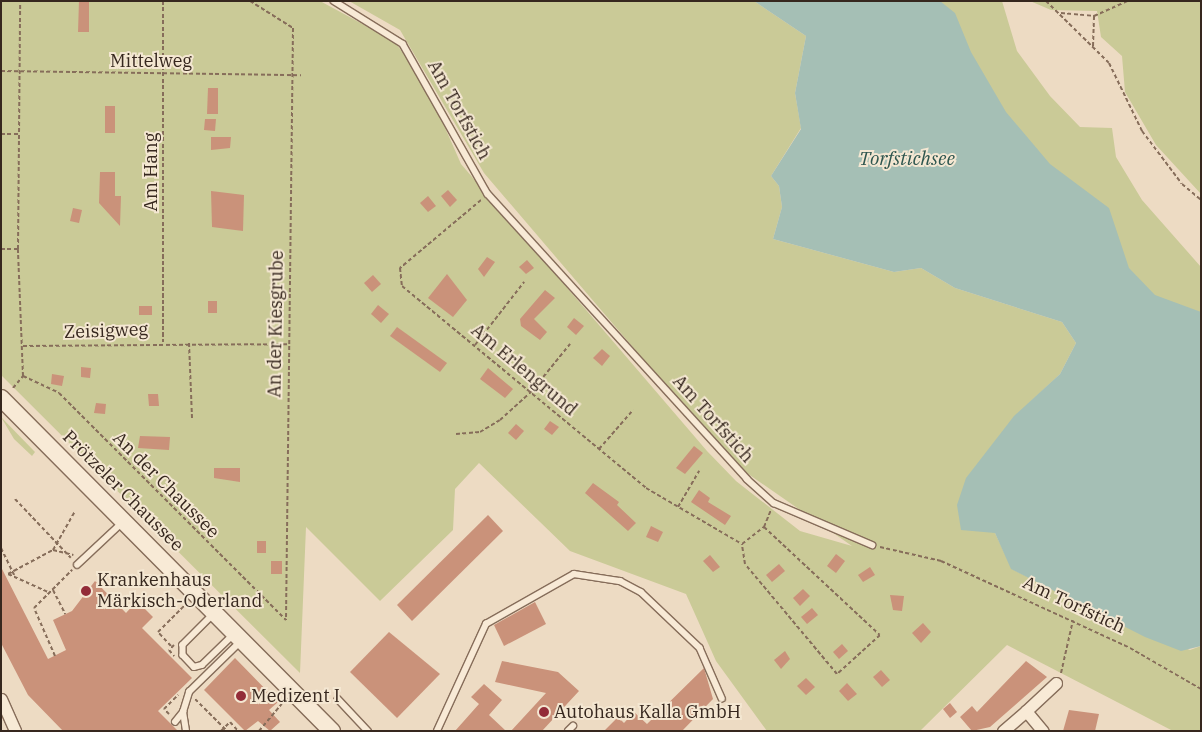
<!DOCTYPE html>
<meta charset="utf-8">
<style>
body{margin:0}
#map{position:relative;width:1202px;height:732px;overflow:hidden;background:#eddbc3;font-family:"IBM Plex Serif",serif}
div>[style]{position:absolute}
.green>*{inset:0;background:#caca97}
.water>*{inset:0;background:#a5bfb5}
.building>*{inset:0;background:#ca927a}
.path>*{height:2px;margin-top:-1px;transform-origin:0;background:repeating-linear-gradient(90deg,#866d5a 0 4px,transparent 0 6.5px)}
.roads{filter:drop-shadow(1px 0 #866d5a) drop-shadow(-1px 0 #866d5a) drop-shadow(0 1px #866d5a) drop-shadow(0 -1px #866d5a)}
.lane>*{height:5.5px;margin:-2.75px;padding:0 2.75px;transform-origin:2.75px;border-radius:2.75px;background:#f8ead6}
.street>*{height:11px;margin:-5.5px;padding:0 5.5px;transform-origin:5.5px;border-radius:5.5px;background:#f8ead6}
.secondary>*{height:16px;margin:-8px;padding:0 8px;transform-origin:8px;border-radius:8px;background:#f8ead6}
.dots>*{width:14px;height:14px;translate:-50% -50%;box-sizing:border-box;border:2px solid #f4e7d2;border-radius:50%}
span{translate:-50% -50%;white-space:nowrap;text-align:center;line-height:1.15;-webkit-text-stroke:4px #f4e7d2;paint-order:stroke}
.street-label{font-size:18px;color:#36271e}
.poi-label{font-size:18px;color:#36271e}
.left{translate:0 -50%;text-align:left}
.water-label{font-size:19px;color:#2e564f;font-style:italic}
.frame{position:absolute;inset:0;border:2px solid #36271e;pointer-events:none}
</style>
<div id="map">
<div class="green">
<div style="clip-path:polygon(1px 1px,320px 1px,394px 41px,425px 82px,461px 164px,707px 451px,736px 481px,800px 531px,852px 546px,731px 462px,484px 173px,400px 30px,349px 1px,754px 1px,806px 36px,795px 93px,801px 128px,771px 176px,779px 186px,782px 207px,773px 239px,894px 272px,921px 268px,955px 288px,1062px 322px,1076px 343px,1060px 374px,1027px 405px,995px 533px,1012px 569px,1110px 619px,1190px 650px,1201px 646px,1201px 731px,1173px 731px,1007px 645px,920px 731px,767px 731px,716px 661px,686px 594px,570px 551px,479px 463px,455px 489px,453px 530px,380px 601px,306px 527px,300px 673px,1px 375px)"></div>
<div style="clip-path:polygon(891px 1px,1002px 1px,1017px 51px,1050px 96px,1080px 127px,1112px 128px,1116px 157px,1142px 200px,1201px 267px,1201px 354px)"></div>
<div style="clip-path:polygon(1030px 1px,1201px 1px,1201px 194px,1156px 145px,1125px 92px,1122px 56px,1101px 37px,1097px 11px,1051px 10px)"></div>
<div style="clip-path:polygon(1px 417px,35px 452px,32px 456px,14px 439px)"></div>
</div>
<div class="water">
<div style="clip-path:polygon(754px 1px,940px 1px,955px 13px,971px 52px,1006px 112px,1050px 164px,1109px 208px,1129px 268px,1155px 295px,1201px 312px,1201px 646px,1181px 651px,1145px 637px,1011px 569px,995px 533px,961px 530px,957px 505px,966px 478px,1014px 416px,1060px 374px,1076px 343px,1062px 322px,955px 288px,921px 268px,894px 272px,773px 239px,782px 207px,779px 186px,771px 176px,801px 129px,795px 93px,806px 36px)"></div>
</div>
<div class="building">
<div style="clip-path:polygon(79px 1px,89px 1px,89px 32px,78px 32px)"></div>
<div style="clip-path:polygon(208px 88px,218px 88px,218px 114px,207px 114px)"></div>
<div style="clip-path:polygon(105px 106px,115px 106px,115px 133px,105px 133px)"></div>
<div style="clip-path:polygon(205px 119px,216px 119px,215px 131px,204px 130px)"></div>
<div style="clip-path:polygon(211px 137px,231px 137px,230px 148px,211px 150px)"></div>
<div style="clip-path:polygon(100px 172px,115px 172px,115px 196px,121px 196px,120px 226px,99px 203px)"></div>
<div style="clip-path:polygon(448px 190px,457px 200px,450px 207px,441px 196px)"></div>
<div style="clip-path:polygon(211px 191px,244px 195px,243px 231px,212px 227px)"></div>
<div style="clip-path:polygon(428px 196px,436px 206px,428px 212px,420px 203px)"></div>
<div style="clip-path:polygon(73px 208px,82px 210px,79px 223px,70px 221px)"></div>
<div style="clip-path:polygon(487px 257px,495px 262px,484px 277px,478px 269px)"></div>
<div style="clip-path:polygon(527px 260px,534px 268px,526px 274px,519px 267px)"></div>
<div style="clip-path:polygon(447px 274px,467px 300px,453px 317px,428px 298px)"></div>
<div style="clip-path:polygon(373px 275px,381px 284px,372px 292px,364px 283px)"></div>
<div style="clip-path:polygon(545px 290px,555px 298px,534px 319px,547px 332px,540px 340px,521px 326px,520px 319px)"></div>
<div style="clip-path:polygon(208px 301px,217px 301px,217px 313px,208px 313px)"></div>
<div style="clip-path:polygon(378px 305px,389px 314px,381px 323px,371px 314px)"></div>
<div style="clip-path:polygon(139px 306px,152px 306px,152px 315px,139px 315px)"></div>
<div style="clip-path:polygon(574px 318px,584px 326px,576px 335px,567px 327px)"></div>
<div style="clip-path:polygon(397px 327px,447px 363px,440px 372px,390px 336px)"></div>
<div style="clip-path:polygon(602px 349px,610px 356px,602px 366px,593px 358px)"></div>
<div style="clip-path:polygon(81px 367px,91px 368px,90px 378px,81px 377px)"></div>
<div style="clip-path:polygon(488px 368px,513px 389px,505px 398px,480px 379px)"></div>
<div style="clip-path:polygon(52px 374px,64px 376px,62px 386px,51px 384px)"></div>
<div style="clip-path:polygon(148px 394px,158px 394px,159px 406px,149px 406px)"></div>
<div style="clip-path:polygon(96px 403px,106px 404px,105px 414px,94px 413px)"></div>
<div style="clip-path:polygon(550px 421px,559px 427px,552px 435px,544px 429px)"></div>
<div style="clip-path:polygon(516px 424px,524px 431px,516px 440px,508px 433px)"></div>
<div style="clip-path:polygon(140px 436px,170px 437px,169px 450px,138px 448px)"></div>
<div style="clip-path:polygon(694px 446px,703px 453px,685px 474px,676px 468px)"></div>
<div style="clip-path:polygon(214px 468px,240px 468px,240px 482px,214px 478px)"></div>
<div style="clip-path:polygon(593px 483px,619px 502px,617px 505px,636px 523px,628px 531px,585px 493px)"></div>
<div style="clip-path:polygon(699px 490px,710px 498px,708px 502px,731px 516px,725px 525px,691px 502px)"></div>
<div style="clip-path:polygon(488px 515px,503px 531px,412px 621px,397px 605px)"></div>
<div style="clip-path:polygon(651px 526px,663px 532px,658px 542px,646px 537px)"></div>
<div style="clip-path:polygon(257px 541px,266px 541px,266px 553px,257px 553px)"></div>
<div style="clip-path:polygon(836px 554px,845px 561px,836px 573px,827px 566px)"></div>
<div style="clip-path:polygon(710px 555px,720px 567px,713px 572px,703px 561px)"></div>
<div style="clip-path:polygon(271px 561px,282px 561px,282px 574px,271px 574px)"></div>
<div style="clip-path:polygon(779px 564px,785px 571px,772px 582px,766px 575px)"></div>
<div style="clip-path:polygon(1px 567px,48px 659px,66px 650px,53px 620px,72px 611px,95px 581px,126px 613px,137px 601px,153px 617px,142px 628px,192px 678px,158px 711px,178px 731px,63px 731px,28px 695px,1px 643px)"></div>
<div style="clip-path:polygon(870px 567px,875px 575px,863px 582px,858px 575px)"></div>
<div style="clip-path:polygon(803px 589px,810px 596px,800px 606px,793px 598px)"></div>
<div style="clip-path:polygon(890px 595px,904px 596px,902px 611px,893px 610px)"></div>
<div style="clip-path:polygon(535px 602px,546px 624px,504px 646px,494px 625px)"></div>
<div style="clip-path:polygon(812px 608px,818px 615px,807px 624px,801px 617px)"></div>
<div style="clip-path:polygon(923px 623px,931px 632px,921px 643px,912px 633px)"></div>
<div style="clip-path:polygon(389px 632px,440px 674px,397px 718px,350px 672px)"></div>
<div style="clip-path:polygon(842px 644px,848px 651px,839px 659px,833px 652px)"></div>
<div style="clip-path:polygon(785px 651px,790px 659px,781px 669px,774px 660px)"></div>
<div style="clip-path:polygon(235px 658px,278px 702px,269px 710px,280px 722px,270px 731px,258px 721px,245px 731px,204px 690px)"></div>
<div style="clip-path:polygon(502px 661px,558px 672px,579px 691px,542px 731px,511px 731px,546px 693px,495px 682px)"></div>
<div style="clip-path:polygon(1026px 661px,1047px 677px,990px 727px,972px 731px,960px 717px,972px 706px,977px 712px)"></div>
<div style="clip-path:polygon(704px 668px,713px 699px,682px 731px,604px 731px,618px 717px,624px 723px,634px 712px,647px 724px)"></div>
<div style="clip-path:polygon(881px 670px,890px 680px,882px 687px,873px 677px)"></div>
<div style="clip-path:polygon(806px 678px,815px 687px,806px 695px,797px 686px)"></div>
<div style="clip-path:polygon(847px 683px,857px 694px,848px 701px,839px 691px)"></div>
<div style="clip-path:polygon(484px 684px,502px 700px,489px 715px,506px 731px,455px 731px,479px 704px,471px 697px)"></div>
<div style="clip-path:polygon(950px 703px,957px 712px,950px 718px,943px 709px)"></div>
<div style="clip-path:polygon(1069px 710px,1099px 714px,1095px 731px,1063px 731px)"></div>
</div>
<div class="path">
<div style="left:163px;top:1px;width:341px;rotate:90deg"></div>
<div style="left:250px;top:1px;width:51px;rotate:32.1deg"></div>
<div style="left:293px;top:28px;width:592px;rotate:90.68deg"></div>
<div style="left:1046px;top:1px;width:88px;rotate:44.5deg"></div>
<div style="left:1109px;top:63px;width:76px;rotate:64.1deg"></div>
<div style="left:1142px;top:131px;width:66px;rotate:53deg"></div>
<div style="left:1182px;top:184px;width:25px;rotate:40deg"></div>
<div style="left:1061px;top:13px;width:33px;rotate:5deg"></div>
<div style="left:1094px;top:16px;width:37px;rotate:-24deg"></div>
<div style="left:1093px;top:46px;width:30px;rotate:-88deg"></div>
<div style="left:1px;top:71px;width:300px;rotate:0.8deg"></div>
<div style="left:1px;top:134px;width:18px"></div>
<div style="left:481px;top:200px;width:106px;rotate:140deg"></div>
<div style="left:400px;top:268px;width:18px;rotate:84deg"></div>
<div style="left:402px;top:286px;width:317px;rotate:39.6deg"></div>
<div style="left:646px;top:488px;width:111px;rotate:30.3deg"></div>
<div style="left:1px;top:249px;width:17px"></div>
<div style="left:189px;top:343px;width:76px;rotate:87.7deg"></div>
<div style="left:475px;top:345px;width:80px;rotate:-52.1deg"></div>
<div style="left:23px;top:346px;width:265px;rotate:-0.4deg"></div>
<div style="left:23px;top:376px;width:40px;rotate:25deg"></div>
<div style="left:59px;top:393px;width:321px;rotate:45deg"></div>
<div style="left:13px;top:388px;width:16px;rotate:-50deg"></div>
<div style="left:23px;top:376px;width:127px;rotate:-92.3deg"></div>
<div style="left:18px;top:249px;width:248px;rotate:-89.5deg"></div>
<div style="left:456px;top:434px;width:24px;rotate:-5deg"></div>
<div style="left:480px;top:432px;width:23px;rotate:-31deg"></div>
<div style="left:500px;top:420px;width:42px;rotate:-42.1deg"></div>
<div style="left:531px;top:392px;width:62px;rotate:-50.9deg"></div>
<div style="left:599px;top:449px;width:52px;rotate:-48.9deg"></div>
<div style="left:15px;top:499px;width:81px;rotate:46.5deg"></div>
<div style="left:678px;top:507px;width:42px;rotate:-59.7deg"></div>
<div style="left:764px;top:527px;width:158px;rotate:43deg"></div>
<div style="left:880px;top:635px;width:58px;rotate:137.8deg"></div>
<div style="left:837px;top:674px;width:143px;rotate:-129.9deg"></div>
<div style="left:745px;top:564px;width:20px;rotate:-99deg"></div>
<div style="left:742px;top:544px;width:28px;rotate:-38deg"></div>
<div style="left:764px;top:527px;width:18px;rotate:-68deg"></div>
<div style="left:880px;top:547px;width:63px;rotate:12.9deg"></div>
<div style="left:941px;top:561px;width:208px;rotate:24.7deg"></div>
<div style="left:1130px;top:648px;width:82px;rotate:30deg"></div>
<div style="left:1px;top:548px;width:30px;rotate:64deg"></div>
<div style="left:53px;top:550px;width:43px;rotate:-60.4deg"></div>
<div style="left:8px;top:574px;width:51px;rotate:-28.1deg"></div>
<div style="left:53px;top:550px;width:21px;rotate:14deg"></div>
<div style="left:8px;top:574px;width:46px;rotate:24.3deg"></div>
<div style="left:53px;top:590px;width:27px;rotate:63deg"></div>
<div style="left:174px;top:645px;width:7px;rotate:135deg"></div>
<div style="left:169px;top:650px;width:8px;rotate:50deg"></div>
<div style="left:171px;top:646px;width:19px;rotate:-133deg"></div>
<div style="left:158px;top:632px;width:38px;rotate:-45deg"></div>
<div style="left:55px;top:656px;width:52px;rotate:-113.6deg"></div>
<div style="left:34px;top:608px;width:54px;rotate:-45deg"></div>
<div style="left:1061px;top:673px;width:54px;rotate:-77.2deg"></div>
<div style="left:195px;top:699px;width:45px;rotate:45deg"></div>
<div style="left:169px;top:714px;width:7px;rotate:-135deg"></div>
<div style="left:164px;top:709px;width:20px;rotate:-45deg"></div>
<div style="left:221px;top:731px;width:13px;rotate:-45deg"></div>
<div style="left:230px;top:722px;width:12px;rotate:48deg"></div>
<div style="left:259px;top:731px;width:39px;rotate:-50deg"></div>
</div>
<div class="roads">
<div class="lane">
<div style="left:334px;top:1px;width:81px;rotate:31.9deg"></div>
<div style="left:403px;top:44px;width:172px;rotate:60.5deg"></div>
<div style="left:488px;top:194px;width:385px;rotate:47.7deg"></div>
<div style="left:747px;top:479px;width:36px;rotate:42deg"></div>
<div style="left:774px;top:503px;width:107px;rotate:23.2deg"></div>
<div style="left:77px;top:565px;width:63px;rotate:-43.1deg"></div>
<div style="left:214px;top:614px;width:44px;rotate:135deg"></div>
<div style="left:183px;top:645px;width:10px;rotate:90deg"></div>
<div style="left:183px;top:655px;width:16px;rotate:47deg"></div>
<div style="left:194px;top:667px;width:8px;rotate:-14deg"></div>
<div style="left:202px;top:665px;width:45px;rotate:-44.1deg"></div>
<div style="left:338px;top:699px;width:44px;rotate:46.8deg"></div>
<div style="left:175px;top:722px;width:13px;rotate:-51deg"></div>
<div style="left:186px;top:731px;width:19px;rotate:-99deg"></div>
<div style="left:183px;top:712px;width:21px;rotate:-73deg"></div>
<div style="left:189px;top:692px;width:73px;rotate:-44.4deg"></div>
<div style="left:437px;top:731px;width:118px;rotate:-65.4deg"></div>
<div style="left:486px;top:624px;width:101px;rotate:-29.6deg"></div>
<div style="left:574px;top:574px;width:47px;rotate:8.7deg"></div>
<div style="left:620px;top:581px;width:24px;rotate:28deg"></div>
<div style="left:641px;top:592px;width:81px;rotate:43.5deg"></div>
<div style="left:700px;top:648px;width:55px;rotate:66.3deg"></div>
<div style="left:568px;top:731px;width:7px;rotate:-45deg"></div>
</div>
<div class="street">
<div style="left:1px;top:699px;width:35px;rotate:66deg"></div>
<div style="left:1026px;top:711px;width:41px;rotate:-43deg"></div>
<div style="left:1003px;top:731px;width:30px;rotate:-41deg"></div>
<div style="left:1026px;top:711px;width:26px;rotate:50deg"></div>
</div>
<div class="secondary">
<div style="left:1px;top:398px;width:470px;rotate:45.2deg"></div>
</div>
</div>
<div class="dots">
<div style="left:86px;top:591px;background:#932c38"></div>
<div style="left:241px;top:696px;background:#932c38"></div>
<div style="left:544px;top:712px;background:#932c38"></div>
</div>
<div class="street-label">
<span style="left:151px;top:61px">Mittelweg</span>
<span style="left:459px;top:110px;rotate:61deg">Am Torfstich</span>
<span style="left:151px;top:172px;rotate:-90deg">Am Hang</span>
<span style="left:276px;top:324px;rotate:-89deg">An der Kiesgrube</span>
<span style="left:106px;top:331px;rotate:-2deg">Zeisigweg</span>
<span style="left:524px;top:370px;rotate:40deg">Am Erlengrund</span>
<span style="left:713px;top:419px;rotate:48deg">Am Torfstich</span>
<span style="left:166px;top:485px;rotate:45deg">An der Chaussee</span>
<span style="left:123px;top:491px;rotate:45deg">Prötzeler Chaussee</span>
<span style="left:1074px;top:605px;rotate:25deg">Am Torfstich</span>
</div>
<div class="poi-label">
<span class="left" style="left:97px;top:591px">Krankenhaus<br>Märkisch-Oderland</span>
<span class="left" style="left:251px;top:696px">Medizent I</span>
<span class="left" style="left:554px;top:712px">Autohaus Kalla GmbH</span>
</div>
<div class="water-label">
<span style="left:907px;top:159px">Torfstichsee</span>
</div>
<div class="frame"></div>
</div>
